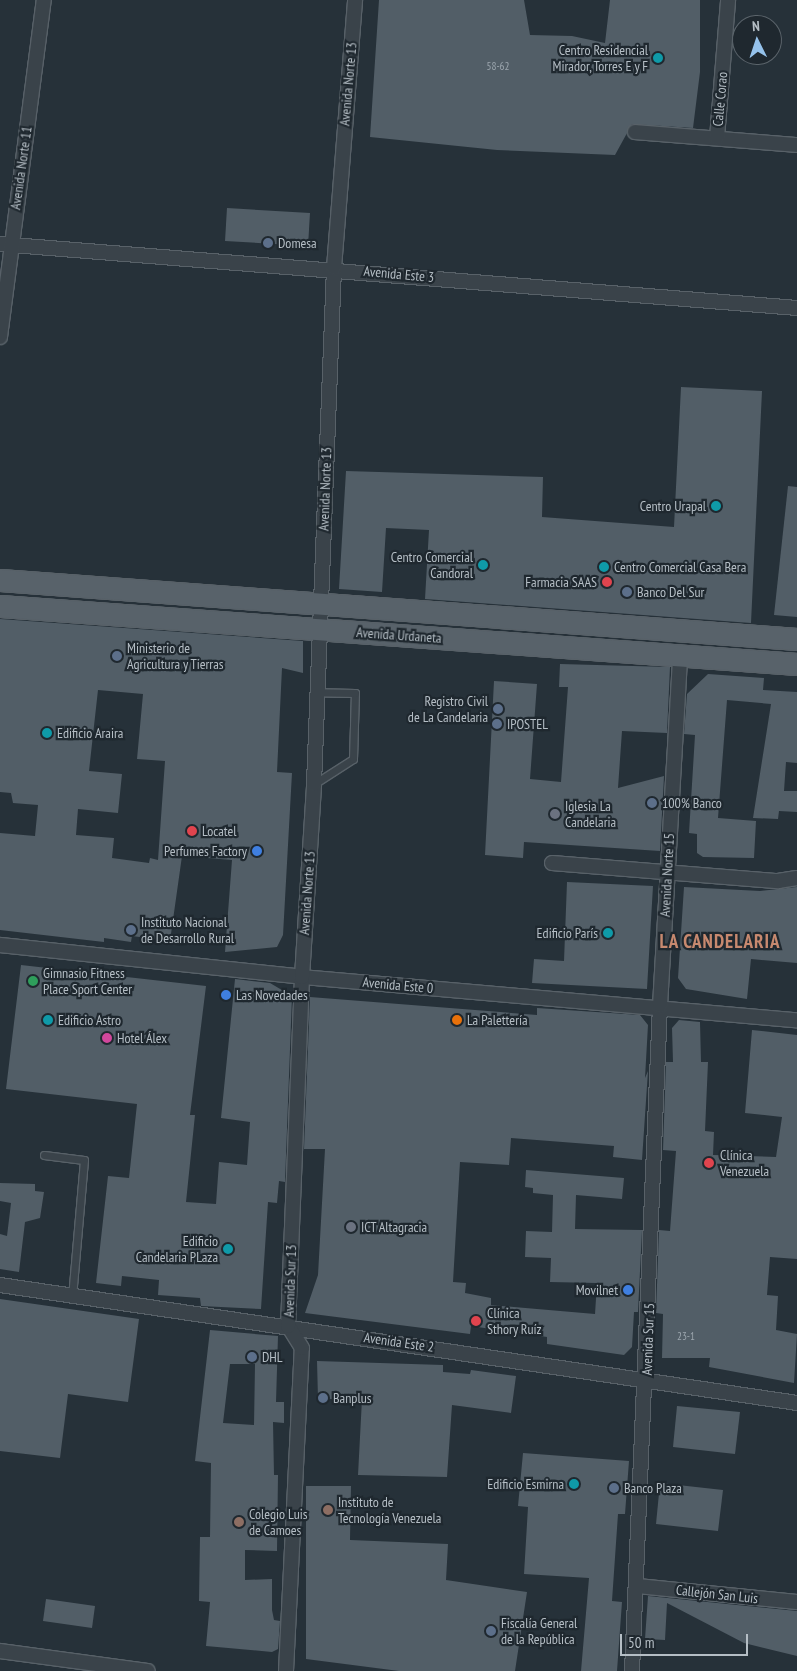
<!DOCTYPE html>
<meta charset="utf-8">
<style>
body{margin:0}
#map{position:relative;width:797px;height:1671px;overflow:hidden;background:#263139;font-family:"PT Sans Narrow",sans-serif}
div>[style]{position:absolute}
.building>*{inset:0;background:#525e67}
.roads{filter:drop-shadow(1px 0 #586168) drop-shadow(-1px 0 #586168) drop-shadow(0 1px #586168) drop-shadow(0 -1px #586168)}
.service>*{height:7px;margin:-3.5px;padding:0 3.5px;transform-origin:3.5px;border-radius:3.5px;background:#3a434a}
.minor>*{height:14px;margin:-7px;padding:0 7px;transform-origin:7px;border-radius:7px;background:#3a434a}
.primary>*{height:21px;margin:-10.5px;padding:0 10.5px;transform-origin:10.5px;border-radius:10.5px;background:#58626a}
.dots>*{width:14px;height:14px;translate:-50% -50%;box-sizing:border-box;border:2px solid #1f282f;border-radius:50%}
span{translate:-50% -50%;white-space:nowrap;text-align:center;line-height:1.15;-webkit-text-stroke:4.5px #1f282f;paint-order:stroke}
.number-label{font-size:11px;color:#9ca6ae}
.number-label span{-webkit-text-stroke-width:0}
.poi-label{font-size:14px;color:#b5bec5}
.right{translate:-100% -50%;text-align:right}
.left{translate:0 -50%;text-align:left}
.street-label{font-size:14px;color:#b5bec5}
.district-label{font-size:19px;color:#c7896f;font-weight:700;letter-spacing:1px}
.north{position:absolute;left:732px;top:15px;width:50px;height:50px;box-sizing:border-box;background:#1f282f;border:1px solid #5b646b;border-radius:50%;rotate:356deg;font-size:14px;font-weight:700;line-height:20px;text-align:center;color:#b5bec5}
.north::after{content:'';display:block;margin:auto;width:18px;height:22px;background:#95c2eb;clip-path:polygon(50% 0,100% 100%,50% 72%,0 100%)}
.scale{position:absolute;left:620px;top:1634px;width:128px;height:22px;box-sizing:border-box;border:2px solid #b5bec5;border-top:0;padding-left:6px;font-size:15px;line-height:18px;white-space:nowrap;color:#b5bec5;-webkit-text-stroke:4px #1f282f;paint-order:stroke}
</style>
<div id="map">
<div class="building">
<div style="clip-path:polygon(379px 0,524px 0,530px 35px,572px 36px,605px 43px,610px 0,700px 0,700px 72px,693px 128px,632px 124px,615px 155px,497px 150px,370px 137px)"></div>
<div style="clip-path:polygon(227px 208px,310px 213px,308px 246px,225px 241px)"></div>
<div style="clip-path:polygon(681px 387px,762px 391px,751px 623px,425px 599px,429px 530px,386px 528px,382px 592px,339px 589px,346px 471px,543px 477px,542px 517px,674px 527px)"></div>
<div style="clip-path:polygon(788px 486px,797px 487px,797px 617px,774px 615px)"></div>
<div style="clip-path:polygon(evenodd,0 619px,303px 641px,303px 673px,282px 668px,277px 772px,292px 773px,283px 935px,277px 947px,225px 952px,232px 860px,182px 856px,170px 941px,132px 936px,131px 942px,104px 938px,104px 942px,0 930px,0 833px,35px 836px,38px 805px,13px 803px,11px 793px,0 792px,0 619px,98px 690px,143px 694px,137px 759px,165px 761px,158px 860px,150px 858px,149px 863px,112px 858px,114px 838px,76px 835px,78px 809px,118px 813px,122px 774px,89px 771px,98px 690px)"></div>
<div style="clip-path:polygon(560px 664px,670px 667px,667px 733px,622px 731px,618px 788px,664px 776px,660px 851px,524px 842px,523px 858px,485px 855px,494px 681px,537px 684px,530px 779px,561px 782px,568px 687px,559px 687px)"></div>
<div style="clip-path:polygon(708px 674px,764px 678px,763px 690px,797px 692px,797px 763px,786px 762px,784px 791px,797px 791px,797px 812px,779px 811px,778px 819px,753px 818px,771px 704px,727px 700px,718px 818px,756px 821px,754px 858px,703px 857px,697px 853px,697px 834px,689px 833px,695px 735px,684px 734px,687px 694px)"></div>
<div style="clip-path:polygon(567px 882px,653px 886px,647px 989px,532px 983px,534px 959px,564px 961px)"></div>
<div style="clip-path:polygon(684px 887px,760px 891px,797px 887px,797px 963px,751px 959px,747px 999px,686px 989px,678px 978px)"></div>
<div style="clip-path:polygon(21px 965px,206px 986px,190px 1115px,195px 1115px,186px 1202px,216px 1204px,219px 1162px,247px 1165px,250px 1122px,221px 1118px,235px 979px,270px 983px,292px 996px,285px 1182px,279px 1181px,277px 1203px,268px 1202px,261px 1309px,201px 1306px,200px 1298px,158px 1295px,159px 1280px,122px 1276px,121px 1286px,96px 1283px,108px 1176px,129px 1178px,137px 1104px,6px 1089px)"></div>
<div style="clip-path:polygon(310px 997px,537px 1015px,537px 1008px,640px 1015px,648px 1025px,645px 1078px,648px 1071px,642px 1160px,613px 1157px,614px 1146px,511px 1138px,509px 1165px,460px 1162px,453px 1282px,466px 1283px,465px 1293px,491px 1298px,491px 1305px,595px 1314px,597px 1283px,550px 1282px,551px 1258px,525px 1257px,526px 1231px,552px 1232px,553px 1195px,533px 1193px,533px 1188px,525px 1187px,526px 1170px,624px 1178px,622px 1199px,576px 1195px,575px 1229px,642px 1230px,638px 1312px,634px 1312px,632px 1347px,624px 1355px,547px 1344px,547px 1337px,471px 1326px,470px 1334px,305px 1313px,318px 1275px,325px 1149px,304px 1149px)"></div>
<div style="clip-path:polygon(679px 1020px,700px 1022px,701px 1062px,708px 1062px,705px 1131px,714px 1132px,713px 1155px,776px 1157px,782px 1117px,745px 1113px,752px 1030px,797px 1035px,797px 1259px,770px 1257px,767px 1295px,778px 1296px,776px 1330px,797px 1334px,794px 1383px,709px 1367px,710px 1358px,662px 1358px,663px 1314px,656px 1313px,659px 1230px,670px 1231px,676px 1151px,663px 1150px,666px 1062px,673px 1062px,672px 1028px)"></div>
<div style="clip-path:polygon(0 1183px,35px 1184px,35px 1191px,44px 1192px,40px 1218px,25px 1222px,19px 1272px,0 1269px,0 1234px,7px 1236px,11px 1203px,0 1201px)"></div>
<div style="clip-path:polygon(0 1299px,139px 1319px,128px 1402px,68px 1394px,60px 1458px,0 1451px)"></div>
<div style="clip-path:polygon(evenodd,210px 1330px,278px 1336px,276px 1402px,284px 1402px,284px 1423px,273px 1422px,274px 1475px,278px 1475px,277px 1551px,245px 1550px,245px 1580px,272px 1579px,272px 1610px,274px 1620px,280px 1621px,278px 1649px,272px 1652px,206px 1646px,210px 1602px,199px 1601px,200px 1537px,210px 1537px,211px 1463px,195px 1461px,210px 1330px,230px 1364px,255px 1364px,254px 1425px,223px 1423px,230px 1364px)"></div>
<div style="clip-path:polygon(317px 1361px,443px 1365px,443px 1372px,470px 1374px,471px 1370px,516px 1376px,511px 1413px,452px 1405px,447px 1477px,358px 1475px,362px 1399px,318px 1399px)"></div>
<div style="clip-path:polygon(677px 1406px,740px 1412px,735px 1454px,673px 1447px)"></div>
<div style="clip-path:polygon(523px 1453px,629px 1461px,625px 1514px,618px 1514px,612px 1601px,622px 1602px,617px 1671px,581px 1671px,589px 1578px,524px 1574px,528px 1507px,518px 1506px)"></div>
<div style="clip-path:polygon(660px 1483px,723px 1490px,718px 1531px,656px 1524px)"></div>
<div style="clip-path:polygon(306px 1486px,351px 1486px,350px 1540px,448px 1544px,446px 1580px,527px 1592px,515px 1671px,399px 1671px,306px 1659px)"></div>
<div style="clip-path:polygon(648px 1596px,797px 1611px,797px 1656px,744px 1643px,667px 1603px,665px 1640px,645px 1639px)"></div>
<div style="clip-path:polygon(46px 1599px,95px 1606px,92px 1628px,43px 1621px)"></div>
</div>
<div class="roads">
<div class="service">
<div style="left:314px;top:784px;width:46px;rotate:-32.7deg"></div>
<div style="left:353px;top:759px;width:66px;rotate:-88.3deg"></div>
<div style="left:355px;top:693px;width:39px;rotate:-179deg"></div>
<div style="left:44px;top:1155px;width:40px;rotate:7.1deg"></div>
<div style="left:84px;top:1160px;width:137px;rotate:95deg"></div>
</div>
<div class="minor">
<div style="left:635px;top:132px;width:163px;rotate:4.6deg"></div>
<div style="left:717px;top:138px;width:138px;rotate:-85.4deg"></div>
<div style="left:0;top:244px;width:800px;rotate:4.59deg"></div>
<div style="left:0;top:337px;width:340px;rotate:-82.6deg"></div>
<div style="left:552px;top:863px;width:227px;rotate:4.6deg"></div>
<div style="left:778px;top:881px;width:19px;rotate:-9deg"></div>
<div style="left:0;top:945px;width:304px;rotate:6deg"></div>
<div style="left:302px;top:977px;width:497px;rotate:5deg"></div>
<div style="left:0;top:1285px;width:806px;rotate:8.42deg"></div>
<div style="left:637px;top:1586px;width:161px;rotate:5.7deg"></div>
<div style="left:0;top:1651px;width:149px;rotate:7.7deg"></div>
<div style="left:286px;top:1671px;width:323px;rotate:-87.2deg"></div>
<div style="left:302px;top:1348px;width:26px;rotate:-122deg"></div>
<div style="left:288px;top:1326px;width:349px;rotate:-87.7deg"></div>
<div style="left:302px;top:977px;width:193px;rotate:-86.4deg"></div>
<div style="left:314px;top:784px;width:516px;rotate:-87.78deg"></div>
<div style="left:334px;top:268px;width:269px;rotate:-85.5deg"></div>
<div style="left:632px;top:1671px;width:666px;rotate:-87.59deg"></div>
<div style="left:660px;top:1006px;width:353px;rotate:-86.7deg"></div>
</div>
<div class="primary">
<div style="left:0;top:580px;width:799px;rotate:4.23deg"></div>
<div style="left:0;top:606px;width:799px;rotate:4.16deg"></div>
</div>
</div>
<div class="dots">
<div style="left:658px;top:58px;background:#0f9aa8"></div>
<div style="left:268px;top:243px;background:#5c6f8a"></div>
<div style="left:716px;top:506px;background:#0f9aa8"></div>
<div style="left:483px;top:565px;background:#0f9aa8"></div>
<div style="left:604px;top:567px;background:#0f9aa8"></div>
<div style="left:607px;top:582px;background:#e0444e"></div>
<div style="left:627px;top:592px;background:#5c6f8a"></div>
<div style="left:117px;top:656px;background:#5c6f8a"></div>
<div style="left:498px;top:709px;background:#5c6f8a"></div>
<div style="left:497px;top:724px;background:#5c6f8a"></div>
<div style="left:47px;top:733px;background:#0f9aa8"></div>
<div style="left:652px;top:803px;background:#5c6f8a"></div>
<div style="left:555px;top:814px;background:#6b7280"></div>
<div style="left:192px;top:831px;background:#e0444e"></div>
<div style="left:257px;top:851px;background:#3f7fe0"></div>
<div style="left:131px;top:930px;background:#5c6f8a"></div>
<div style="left:608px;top:933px;background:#0f9aa8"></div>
<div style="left:33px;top:981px;background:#2e9e5b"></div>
<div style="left:226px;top:995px;background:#3f7fe0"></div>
<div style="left:48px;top:1020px;background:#0f9aa8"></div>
<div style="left:457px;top:1020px;background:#e8710a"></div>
<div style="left:107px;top:1038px;background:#d1479c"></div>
<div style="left:709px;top:1163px;background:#e0444e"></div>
<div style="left:351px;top:1227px;background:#6b7280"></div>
<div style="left:228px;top:1249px;background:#0f9aa8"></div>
<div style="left:628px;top:1290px;background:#3f7fe0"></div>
<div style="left:476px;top:1321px;background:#e0444e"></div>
<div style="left:252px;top:1357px;background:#5c6f8a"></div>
<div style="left:323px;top:1398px;background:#5c6f8a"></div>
<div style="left:574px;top:1484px;background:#0f9aa8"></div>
<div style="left:614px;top:1488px;background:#5c6f8a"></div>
<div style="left:328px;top:1510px;background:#8d6e63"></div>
<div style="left:239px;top:1522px;background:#8d6e63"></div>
<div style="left:491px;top:1631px;background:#5c6f8a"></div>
</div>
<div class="number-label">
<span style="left:498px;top:66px">58-62</span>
<span style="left:686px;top:1336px">23-1</span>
</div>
<div class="poi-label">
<span class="right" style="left:648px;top:58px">Centro Residencial<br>Mirador, Torres E y F</span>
<span class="left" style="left:278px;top:243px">Domesa</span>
<span class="right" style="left:706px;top:506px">Centro Urapal</span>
<span class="right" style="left:473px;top:565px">Centro Comercial<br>Candoral</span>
<span class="left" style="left:614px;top:567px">Centro Comercial Casa Bera</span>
<span class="right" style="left:597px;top:582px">Farmacia SAAS</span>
<span class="left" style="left:637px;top:592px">Banco Del Sur</span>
<span class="left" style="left:127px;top:656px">Ministerio de<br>Agricultura y Tierras</span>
<span class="right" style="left:488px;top:709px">Registro Civil<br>de La Candelaria</span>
<span class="left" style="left:507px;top:724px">IPOSTEL</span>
<span class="left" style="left:57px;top:733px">Edificio Araira</span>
<span class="left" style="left:662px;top:803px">100% Banco</span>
<span class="left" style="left:565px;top:814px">Iglesia La<br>Candelaria</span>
<span class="left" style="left:202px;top:831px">Locatel</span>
<span class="right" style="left:247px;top:851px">Perfumes Factory</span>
<span class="left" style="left:141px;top:930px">Instituto Nacional<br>de Desarrollo Rural</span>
<span class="right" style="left:598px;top:933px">Edificio París</span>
<span class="left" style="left:43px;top:981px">Gimnasio Fitness<br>Place Sport Center</span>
<span class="left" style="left:236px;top:995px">Las Novedades</span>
<span class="left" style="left:58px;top:1020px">Edificio Astro</span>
<span class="left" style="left:467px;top:1020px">La Palettería</span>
<span class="left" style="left:117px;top:1038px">Hotel Álex</span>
<span class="left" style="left:720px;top:1163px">Clínica<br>Venezuela</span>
<span class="left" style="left:361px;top:1227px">ICT Altagracia</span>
<span class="right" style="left:218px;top:1249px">Edificio<br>Candelaria PLaza</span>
<span class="right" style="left:618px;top:1290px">Movilnet</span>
<span class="left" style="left:487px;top:1321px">Clínica<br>Sthory Ruíz</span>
<span class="left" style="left:262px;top:1357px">DHL</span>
<span class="left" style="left:333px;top:1398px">Banplus</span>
<span class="right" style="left:564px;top:1484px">Edificio Esmirna</span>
<span class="left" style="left:624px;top:1488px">Banco Plaza</span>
<span class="left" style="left:338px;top:1510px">Instituto de<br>Tecnología Venezuela</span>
<span class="left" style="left:249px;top:1522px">Colegio Luis<br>de Camoes</span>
<span class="left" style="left:501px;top:1631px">Fiscalía General<br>de la República</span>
</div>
<div class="street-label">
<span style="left:348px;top:84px;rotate:-85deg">Avenida Norte 13</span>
<span style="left:720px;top:99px;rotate:-85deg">Calle Corao</span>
<span style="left:21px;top:168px;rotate:-82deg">Avenida Norte 11</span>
<span style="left:399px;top:274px;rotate:5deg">Avenida Este 3</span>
<span style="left:325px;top:489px;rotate:-88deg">Avenida Norte 13</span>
<span style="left:399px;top:635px;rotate:4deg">Avenida Urdaneta</span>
<span style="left:667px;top:875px;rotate:-87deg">Avenida Norte 15</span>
<span style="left:307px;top:893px;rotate:-86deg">Avenida Norte 13</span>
<span style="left:398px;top:985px;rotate:5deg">Avenida Este 0</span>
<span style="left:290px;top:1281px;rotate:-88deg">Avenida Sur 13</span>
<span style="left:648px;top:1339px;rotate:-88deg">Avenida Sur 15</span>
<span style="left:399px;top:1342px;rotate:8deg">Avenida Este 2</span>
<span style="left:717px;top:1594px;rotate:6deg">Callejón San Luis</span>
</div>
<div class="district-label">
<span style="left:720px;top:942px">LA CANDELARIA</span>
</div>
<div class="north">N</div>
<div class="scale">50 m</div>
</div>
